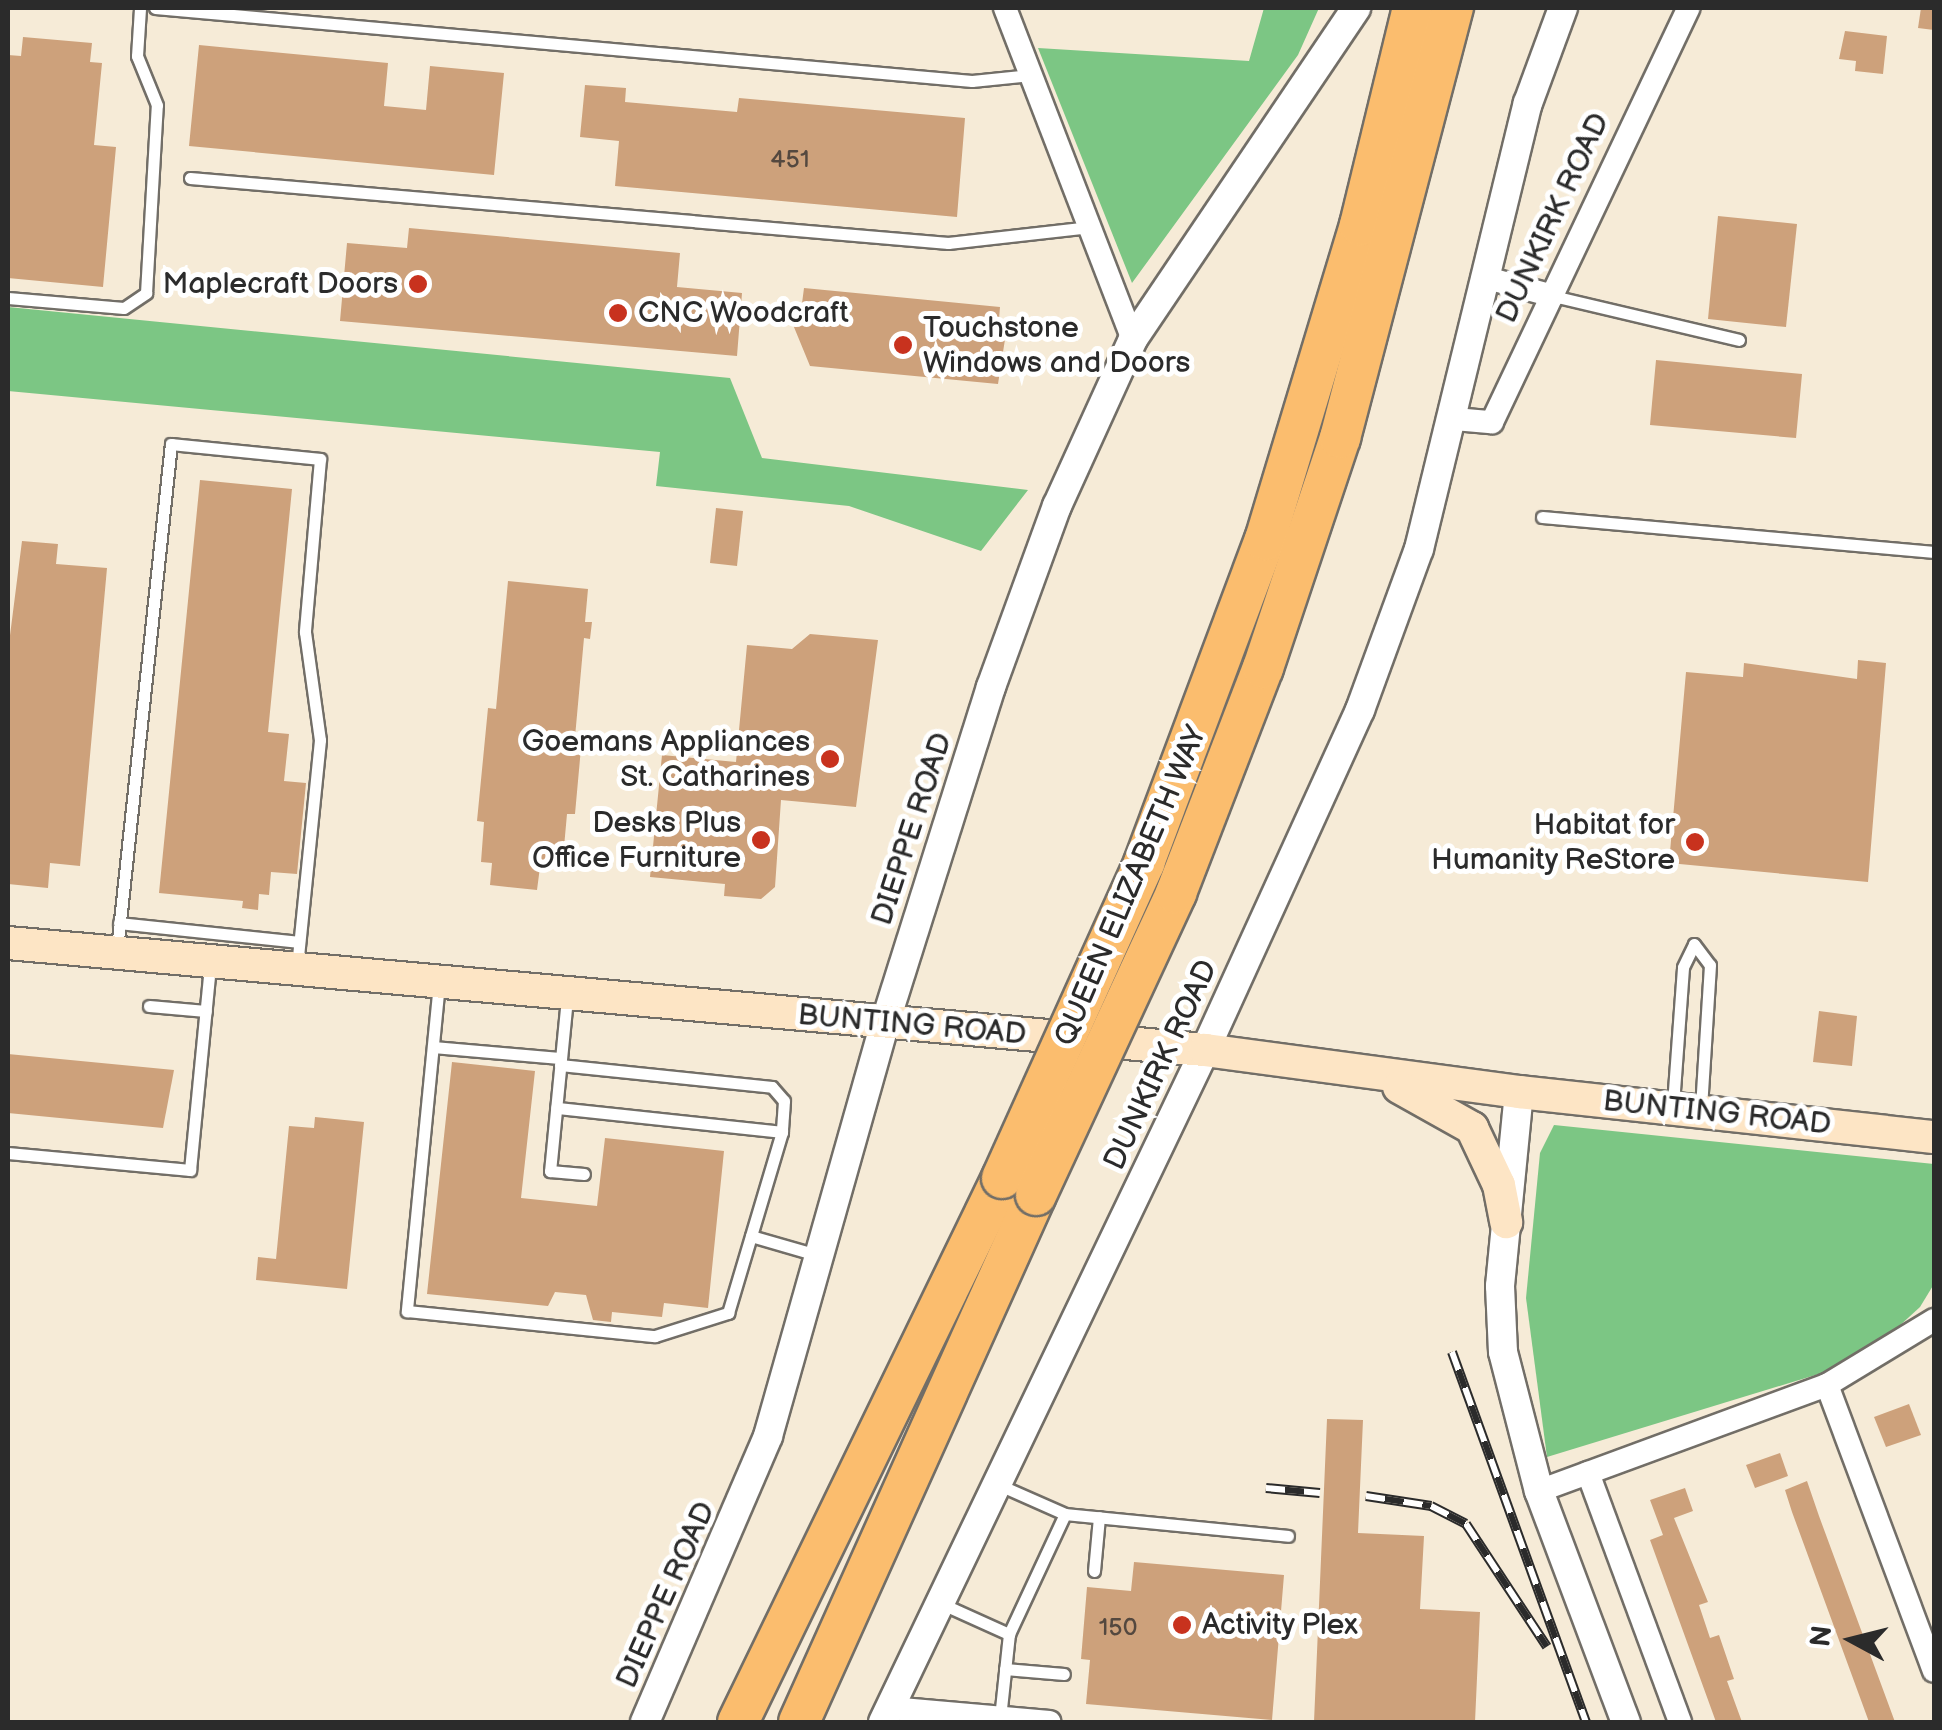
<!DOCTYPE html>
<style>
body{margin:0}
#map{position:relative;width:1942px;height:1730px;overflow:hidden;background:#f6ebd7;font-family:"Balsamiq Sans",sans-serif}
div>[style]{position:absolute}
.green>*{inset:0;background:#7cc684}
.building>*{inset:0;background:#cda17b}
.roads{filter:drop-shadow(2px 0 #726e67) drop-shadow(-2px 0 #726e67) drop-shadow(0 2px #726e67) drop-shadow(0 -2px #726e67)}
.service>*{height:11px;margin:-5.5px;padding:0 5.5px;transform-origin:5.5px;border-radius:5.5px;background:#fff}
.minor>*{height:22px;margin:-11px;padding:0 11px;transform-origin:11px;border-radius:11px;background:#fff}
.tertiary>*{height:28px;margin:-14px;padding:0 14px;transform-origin:14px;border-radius:14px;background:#fff}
.secondary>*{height:32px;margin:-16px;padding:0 16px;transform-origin:16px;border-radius:16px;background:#fde5c5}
.motorway>*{height:40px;margin:-20px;padding:0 20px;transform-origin:20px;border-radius:20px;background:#fbbd6e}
.rail>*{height:10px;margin-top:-5px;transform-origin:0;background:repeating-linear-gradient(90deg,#fff 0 19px,#2b2b2b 0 38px);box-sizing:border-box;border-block:2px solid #2b2b2b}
.bridges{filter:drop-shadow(2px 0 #726e67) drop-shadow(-2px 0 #726e67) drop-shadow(0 2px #726e67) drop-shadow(0 -2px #726e67)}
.motorway-bridge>*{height:40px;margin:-20px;padding:0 20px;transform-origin:20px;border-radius:20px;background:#fbbd6e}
.dots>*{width:28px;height:28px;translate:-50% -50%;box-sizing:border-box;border:5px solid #fff;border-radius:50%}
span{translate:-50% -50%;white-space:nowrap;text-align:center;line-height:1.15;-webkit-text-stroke:10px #fff;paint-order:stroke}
.number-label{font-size:25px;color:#54483f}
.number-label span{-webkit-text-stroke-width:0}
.street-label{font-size:30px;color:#2b2b2b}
.poi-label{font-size:30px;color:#2b2b2b}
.right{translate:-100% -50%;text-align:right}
.left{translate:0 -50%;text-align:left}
.frame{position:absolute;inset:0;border:10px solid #2b2b2b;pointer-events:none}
.north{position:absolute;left:1802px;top:1590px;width:100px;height:100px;-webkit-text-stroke:8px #fff;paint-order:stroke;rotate:277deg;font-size:28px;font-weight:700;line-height:40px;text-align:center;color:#2b2b2b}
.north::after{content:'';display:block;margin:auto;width:35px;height:45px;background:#2b2b2b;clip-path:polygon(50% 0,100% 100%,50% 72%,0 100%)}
</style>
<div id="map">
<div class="green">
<div style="clip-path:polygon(1264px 8px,1319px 8px,1298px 55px,1132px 283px,1038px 48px,1249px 61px)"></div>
<div style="clip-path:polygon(8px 307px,730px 378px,762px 458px,1028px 490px,981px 551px,849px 506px,656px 486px,660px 452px,8px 391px)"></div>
<div style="clip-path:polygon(1554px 1125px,1934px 1164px,1934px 1284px,1920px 1307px,1861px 1361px,1547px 1457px,1526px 1298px,1540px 1153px)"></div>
</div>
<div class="building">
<div style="clip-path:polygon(1921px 8px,1934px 8px,1934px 30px,1918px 28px)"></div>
<div style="clip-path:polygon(1845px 31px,1887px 36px,1883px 74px,1855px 71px,1856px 61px,1839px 59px)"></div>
<div style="clip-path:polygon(23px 37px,92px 43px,90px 62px,102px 63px,94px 145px,116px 147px,103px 287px,8px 278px,8px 55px,21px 56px)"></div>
<div style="clip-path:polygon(199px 45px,388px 63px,384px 106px,426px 110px,430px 66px,504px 73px,494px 175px,189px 146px)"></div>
<div style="clip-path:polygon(585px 85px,626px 88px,625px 102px,737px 112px,739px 98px,965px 118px,957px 217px,615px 186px,619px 141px,580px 137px)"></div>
<div style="clip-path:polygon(1718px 216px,1797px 224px,1786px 327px,1708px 319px)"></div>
<div style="clip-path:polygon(409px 228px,680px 253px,677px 287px,742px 293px,737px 356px,340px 321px,347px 243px,407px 248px)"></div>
<div style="clip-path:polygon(804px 288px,1000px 307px,998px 332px,1006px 333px,998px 384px,810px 366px,789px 315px,801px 311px)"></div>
<div style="clip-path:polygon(1656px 360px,1802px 374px,1796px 438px,1650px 425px)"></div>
<div style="clip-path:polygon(200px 480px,292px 489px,268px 732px,289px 734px,284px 781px,306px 783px,297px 874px,271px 872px,269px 895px,259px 894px,258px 910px,242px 908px,243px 901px,159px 893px)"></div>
<div style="clip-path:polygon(716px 508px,743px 511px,737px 566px,710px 563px)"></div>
<div style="clip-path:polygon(22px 541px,58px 544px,56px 564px,107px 568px,80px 866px,50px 863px,48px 888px,8px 884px,8px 651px)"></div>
<div style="clip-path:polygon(508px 581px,588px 589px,585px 622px,592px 622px,590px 639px,584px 638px,574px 748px,581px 748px,575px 814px,567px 814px,562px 869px,540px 867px,537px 890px,490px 885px,492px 863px,481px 862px,484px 822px,477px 821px,488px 708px,496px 709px)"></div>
<div style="clip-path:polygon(810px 634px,878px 640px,856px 807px,781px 800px,775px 887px,761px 899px,724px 896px,725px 884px,650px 877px,662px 755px,736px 762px,747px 645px,792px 649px)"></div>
<div style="clip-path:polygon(1858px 660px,1886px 663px,1868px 882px,1669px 863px,1686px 672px,1743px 677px,1744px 663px,1857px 679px)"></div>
<div style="clip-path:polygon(1819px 1011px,1857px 1016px,1852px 1066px,1813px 1062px)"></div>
<div style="clip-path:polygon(8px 1054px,174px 1070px,163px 1128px,8px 1113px)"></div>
<div style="clip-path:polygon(452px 1062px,535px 1071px,521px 1198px,597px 1206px,605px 1138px,724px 1151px,708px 1308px,664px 1303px,662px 1317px,612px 1312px,611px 1322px,593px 1320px,586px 1295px,555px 1292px,548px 1306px,427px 1294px)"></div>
<div style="clip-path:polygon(315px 1117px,364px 1122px,347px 1289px,256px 1280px,258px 1257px,276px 1259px,289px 1126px,314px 1128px)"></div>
<div style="clip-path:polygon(1909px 1404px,1921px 1435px,1886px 1447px,1874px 1417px)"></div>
<div style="clip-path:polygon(1327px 1419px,1363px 1420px,1358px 1533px,1424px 1536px,1420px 1609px,1480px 1612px,1475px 1722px,1314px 1722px)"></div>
<div style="clip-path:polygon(1780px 1453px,1788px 1476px,1755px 1488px,1746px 1465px)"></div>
<div style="clip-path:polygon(1807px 1481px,1819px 1516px,1895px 1722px,1869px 1722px,1792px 1512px,1785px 1490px)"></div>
<div style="clip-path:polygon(1685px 1488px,1693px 1511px,1674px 1518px,1708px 1602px,1699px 1605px,1710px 1638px,1719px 1635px,1734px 1679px,1727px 1681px,1742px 1722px,1716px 1722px,1650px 1540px,1663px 1535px,1650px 1500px)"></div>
<div style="clip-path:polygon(1134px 1562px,1284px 1575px,1272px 1720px,1086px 1704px,1090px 1660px,1081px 1659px,1087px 1587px,1131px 1591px)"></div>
</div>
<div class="roads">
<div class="service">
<div style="left:155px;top:8px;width:820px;rotate:5.11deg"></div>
<div style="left:972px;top:81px;width:59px;rotate:-5.8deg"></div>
<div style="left:190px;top:178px;width:761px;rotate:4.9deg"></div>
<div style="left:948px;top:243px;width:143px;rotate:-6.4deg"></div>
<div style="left:1553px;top:296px;width:191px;rotate:13.3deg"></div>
<div style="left:8px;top:298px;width:116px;rotate:4.9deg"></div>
<div style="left:124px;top:308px;width:27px;rotate:-34deg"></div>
<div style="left:146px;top:293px;width:188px;rotate:-86.7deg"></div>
<div style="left:157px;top:105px;width:53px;rotate:-112.2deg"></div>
<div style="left:137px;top:56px;width:48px;rotate:-86.4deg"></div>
<div style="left:1542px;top:517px;width:394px;rotate:5.1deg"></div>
<div style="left:119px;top:923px;width:181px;rotate:6deg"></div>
<div style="left:117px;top:949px;width:508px;rotate:-83.9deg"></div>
<div style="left:171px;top:444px;width:150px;rotate:5.7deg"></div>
<div style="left:320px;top:459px;width:174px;rotate:95deg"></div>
<div style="left:305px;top:632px;width:109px;rotate:82.1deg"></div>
<div style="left:320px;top:740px;width:226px;rotate:95.8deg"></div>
<div style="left:439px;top:983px;width:330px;rotate:95.6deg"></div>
<div style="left:407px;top:1311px;width:249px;rotate:5.8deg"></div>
<div style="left:655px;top:1336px;width:77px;rotate:-17.5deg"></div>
<div style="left:728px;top:1313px;width:189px;rotate:-73.4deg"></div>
<div style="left:782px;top:1132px;width:227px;rotate:-173.9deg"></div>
<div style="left:567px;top:998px;width:174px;rotate:95.6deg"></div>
<div style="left:550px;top:1171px;width:34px;rotate:5deg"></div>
<div style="left:149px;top:1006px;width:57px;rotate:5deg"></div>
<div style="left:433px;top:1047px;width:127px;rotate:5deg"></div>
<div style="left:560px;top:1065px;width:213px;rotate:5.9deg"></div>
<div style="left:772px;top:1087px;width:18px;rotate:49deg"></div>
<div style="left:784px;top:1101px;width:31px;rotate:94deg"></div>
<div style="left:1673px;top:1104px;width:137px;rotate:-85.8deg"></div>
<div style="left:1683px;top:967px;width:25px;rotate:-64deg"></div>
<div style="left:1694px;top:944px;width:26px;rotate:53deg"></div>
<div style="left:1710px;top:965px;width:142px;rotate:93.6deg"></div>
<div style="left:8px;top:1153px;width:183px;rotate:5.3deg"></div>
<div style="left:190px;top:1170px;width:205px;rotate:-84.4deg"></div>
<div style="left:751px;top:1236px;width:69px;rotate:16.1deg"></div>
<div style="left:997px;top:1484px;width:74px;rotate:23.8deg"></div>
<div style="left:1094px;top:1571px;width:54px;rotate:-84.7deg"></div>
<div style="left:940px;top:1603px;width:76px;rotate:24.2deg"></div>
<div style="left:1005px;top:1669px;width:59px;rotate:4.8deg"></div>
<div style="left:1000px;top:1718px;width:84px;rotate:-83.9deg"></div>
<div style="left:1009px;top:1634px;width:132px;rotate:-65deg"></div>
<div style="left:1065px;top:1514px;width:224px;rotate:5.6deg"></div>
</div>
<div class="minor">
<div style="left:1005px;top:8px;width:355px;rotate:68.9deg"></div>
<div style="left:1487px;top:278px;width:68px;rotate:15.3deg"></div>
<div style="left:1454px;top:419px;width:38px;rotate:5deg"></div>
<div style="left:1492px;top:422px;width:458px;rotate:-64.6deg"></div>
<div style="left:1827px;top:1385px;width:305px;rotate:69.5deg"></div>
<div style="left:1588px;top:1473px;width:265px;rotate:69.7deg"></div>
<div style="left:1539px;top:1491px;width:307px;rotate:-20.2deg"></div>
<div style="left:1827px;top:1385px;width:125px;rotate:-31.3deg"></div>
<div style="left:890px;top:1708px;width:160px;rotate:5deg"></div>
</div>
<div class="tertiary">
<div style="left:1519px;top:1092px;width:195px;rotate:95.6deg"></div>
<div style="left:1500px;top:1286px;width:66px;rotate:87.4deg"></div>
<div style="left:1503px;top:1352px;width:144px;rotate:75.5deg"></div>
<div style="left:1539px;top:1491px;width:247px;rotate:69.4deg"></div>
<div style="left:645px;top:1722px;width:311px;rotate:-66.7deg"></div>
<div style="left:768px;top:1436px;width:429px;rotate:-74.2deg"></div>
<div style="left:885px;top:1023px;width:352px;rotate:-72.5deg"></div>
<div style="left:991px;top:687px;width:193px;rotate:-70deg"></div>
<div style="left:1057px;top:506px;width:183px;rotate:-65.5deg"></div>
<div style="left:1133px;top:339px;width:399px;rotate:-56deg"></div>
<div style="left:883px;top:1722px;width:745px;rotate:-64.4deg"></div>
<div style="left:1205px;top:1050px;width:374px;rotate:-65.5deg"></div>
<div style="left:1360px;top:710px;width:171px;rotate:-69.9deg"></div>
<div style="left:1419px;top:549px;width:459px;rotate:-76.3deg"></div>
<div style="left:1528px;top:103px;width:101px;rotate:-69.8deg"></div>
</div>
<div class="secondary">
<div style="left:8px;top:943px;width:1202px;rotate:5.11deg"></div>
<div style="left:1205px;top:1050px;width:317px;rotate:7.6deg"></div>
<div style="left:1519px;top:1092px;width:417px;rotate:6.2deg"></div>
<div style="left:1399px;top:1087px;width:84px;rotate:29.3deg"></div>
<div style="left:1472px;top:1128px;width:63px;rotate:64.7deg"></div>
<div style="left:1499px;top:1185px;width:38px;rotate:79deg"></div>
</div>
<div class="motorway">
<div style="left:738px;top:1722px;width:605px;rotate:-64.11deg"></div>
<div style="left:799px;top:1722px;width:578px;rotate:-65.79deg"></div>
</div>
</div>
<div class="rail">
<div style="left:1452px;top:1352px;width:394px;rotate:70.1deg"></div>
<div style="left:1266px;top:1488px;width:54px;rotate:5.3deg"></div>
<div style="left:1366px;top:1496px;width:66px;rotate:8.7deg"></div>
<div style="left:1431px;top:1506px;width:39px;rotate:27deg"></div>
<div style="left:1466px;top:1524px;width:147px;rotate:56.6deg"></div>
</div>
<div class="bridges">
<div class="motorway-bridge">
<div style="left:1002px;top:1178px;width:346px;rotate:-65.7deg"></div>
<div style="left:1144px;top:863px;width:345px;rotate:-69.5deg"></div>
<div style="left:1265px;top:540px;width:329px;rotate:-73.2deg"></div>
<div style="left:1360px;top:225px;width:223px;rotate:-76.3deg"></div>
<div style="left:1036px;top:1195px;width:333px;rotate:-65.1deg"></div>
<div style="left:1176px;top:893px;width:241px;rotate:-68.9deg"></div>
<div style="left:1263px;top:668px;width:243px;rotate:-71.5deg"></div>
<div style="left:1340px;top:438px;width:445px;rotate:-75.3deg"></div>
</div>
</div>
<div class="dots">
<div style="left:418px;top:284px;background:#c8321e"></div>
<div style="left:618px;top:313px;background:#c8321e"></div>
<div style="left:903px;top:345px;background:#c8321e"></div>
<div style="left:830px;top:759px;background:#c8321e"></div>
<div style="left:761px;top:840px;background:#c8321e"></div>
<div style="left:1695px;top:842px;background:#c8321e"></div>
<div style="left:1182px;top:1625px;background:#c8321e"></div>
</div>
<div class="number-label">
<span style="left:790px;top:160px">451</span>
<span style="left:1118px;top:1628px">150</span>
</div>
<div class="street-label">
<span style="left:1553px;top:218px;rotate:-65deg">DUNKIRK ROAD</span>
<span style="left:912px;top:829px;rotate:-72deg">DIEPPE ROAD</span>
<span style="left:1131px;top:886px;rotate:-67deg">QUEEN ELIZABETH WAY</span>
<span style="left:912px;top:1025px;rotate:5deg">BUNTING ROAD</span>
<span style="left:1161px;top:1065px;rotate:-65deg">DUNKIRK ROAD</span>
<span style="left:1717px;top:1113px;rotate:6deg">BUNTING ROAD</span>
<span style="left:666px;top:1595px;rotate:-66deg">DIEPPE ROAD</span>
</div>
<div class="poi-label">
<span class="right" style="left:398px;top:284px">Maplecraft Doors</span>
<span class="left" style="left:638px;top:313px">CNC Woodcraft</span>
<span class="left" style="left:923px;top:345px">Touchstone<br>Windows and Doors</span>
<span class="right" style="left:810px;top:759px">Goemans Appliances<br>St. Catharines</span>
<span class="right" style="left:741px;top:840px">Desks Plus<br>Office Furniture</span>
<span class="right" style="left:1675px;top:842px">Habitat for<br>Humanity ReStore</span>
<span class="left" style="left:1202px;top:1625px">Activity Plex</span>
</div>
<div class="frame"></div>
<div class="north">N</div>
</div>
